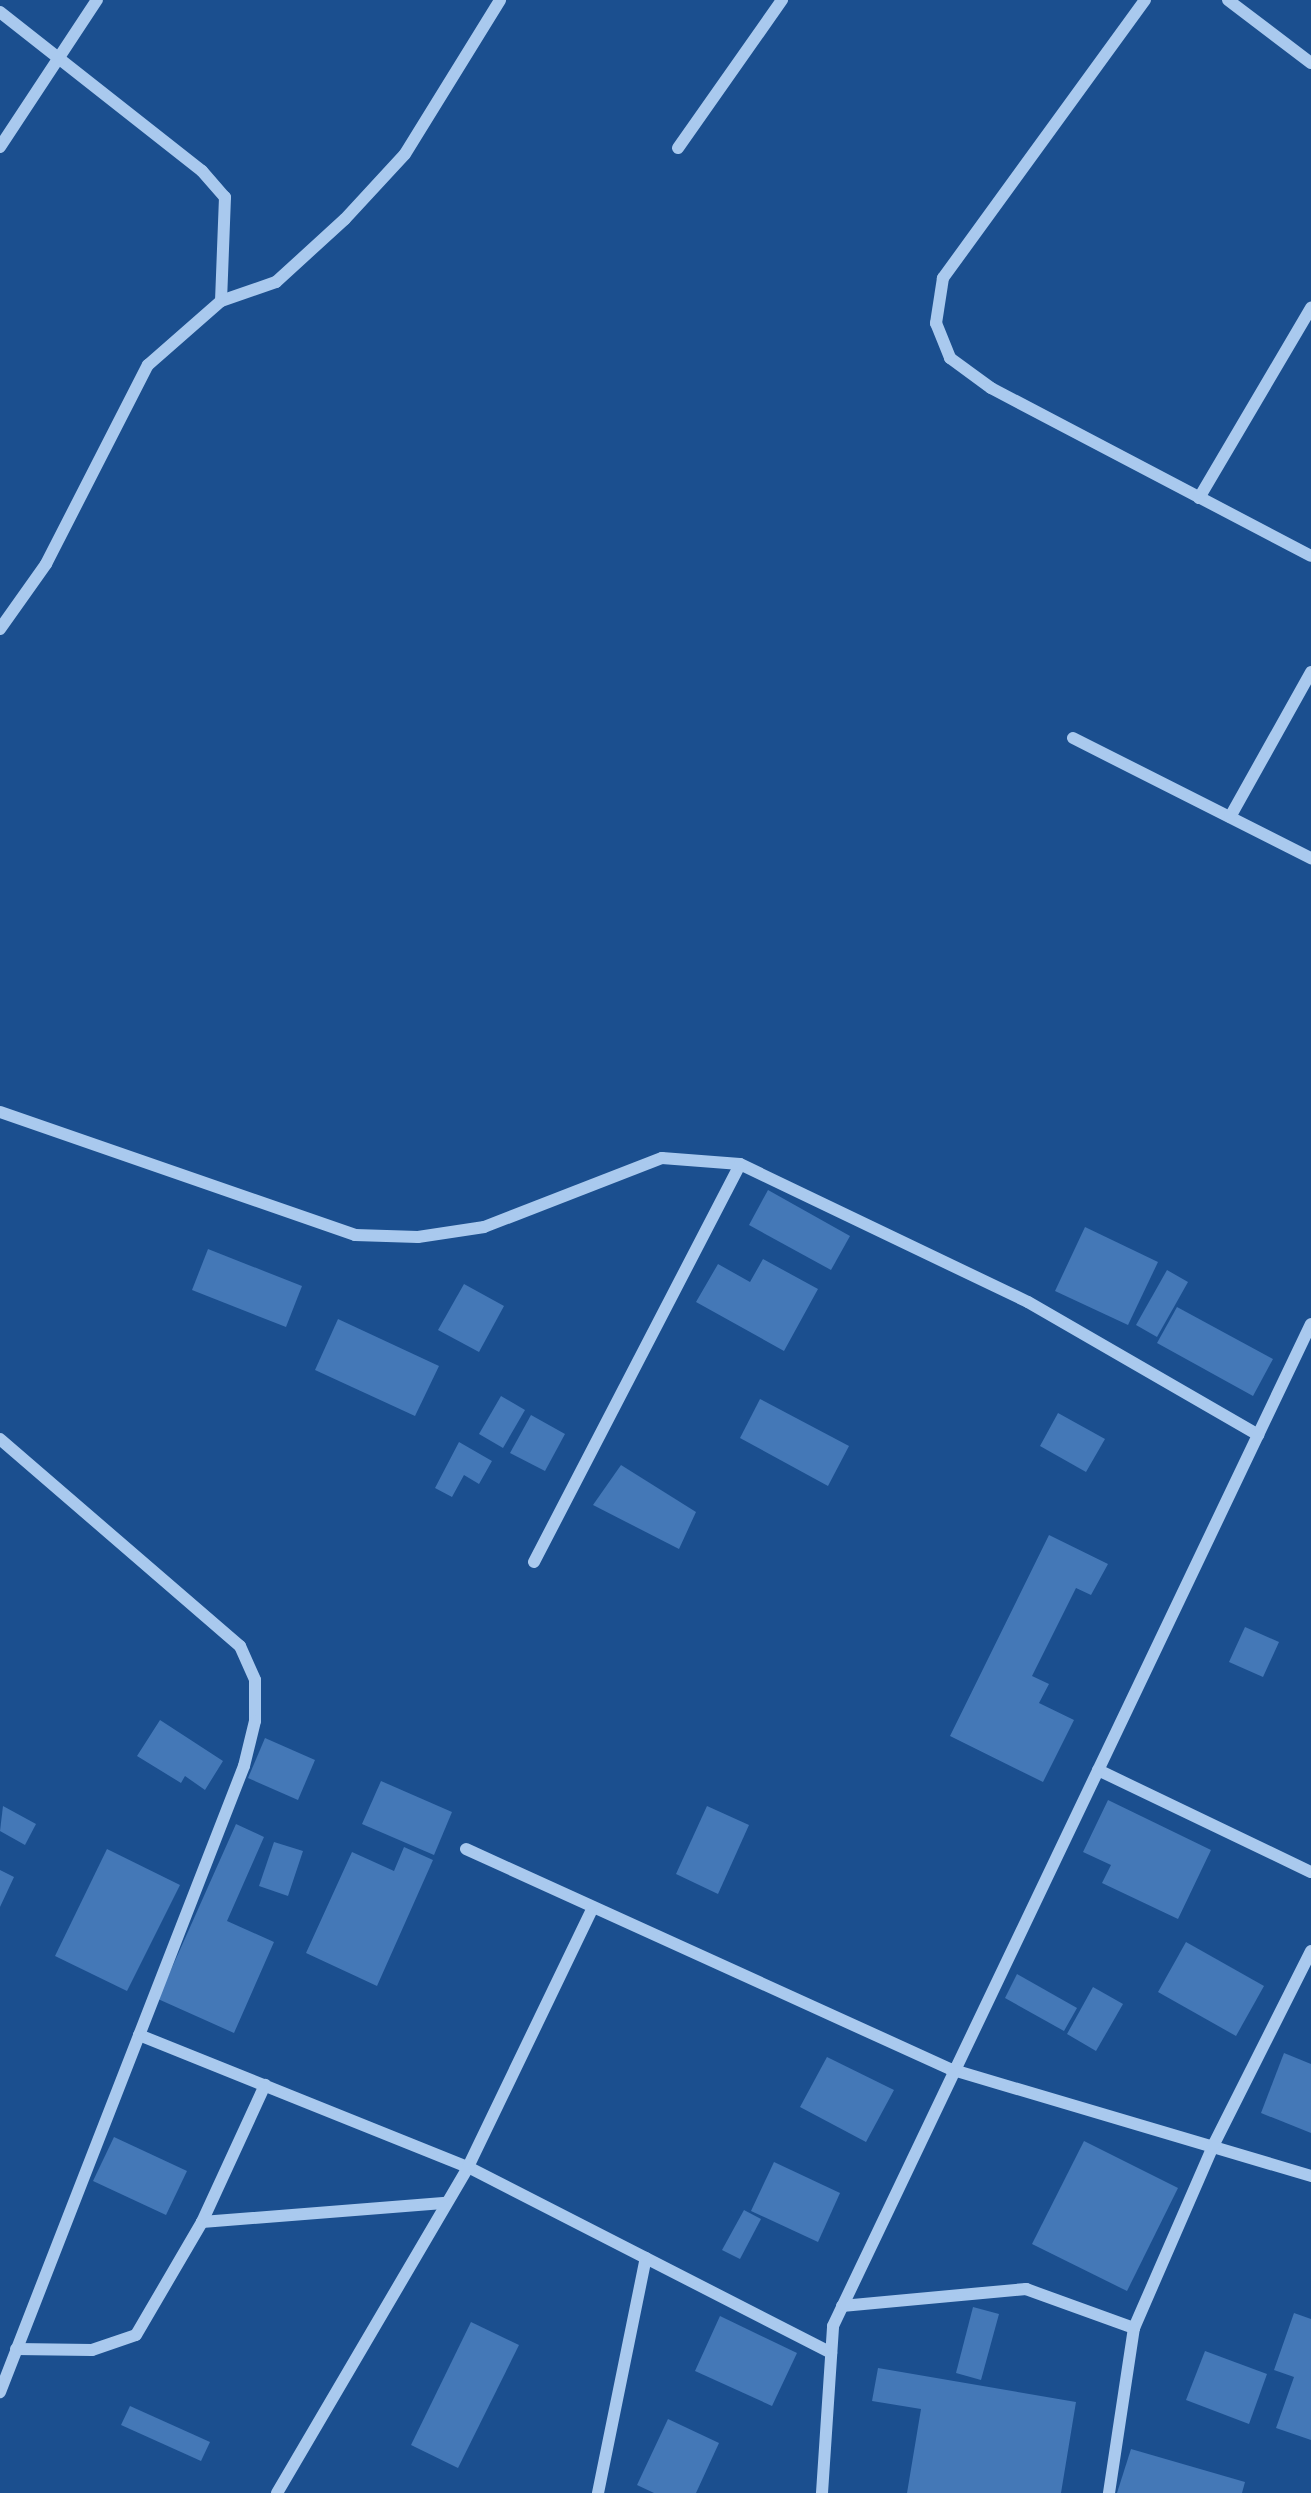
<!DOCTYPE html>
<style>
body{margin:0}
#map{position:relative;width:1311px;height:2493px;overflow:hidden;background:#1b4f8f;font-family:Barlow,sans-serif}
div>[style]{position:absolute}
.building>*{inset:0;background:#4478b7}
.minor>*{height:12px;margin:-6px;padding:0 6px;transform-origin:6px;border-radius:6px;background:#a9c9ee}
span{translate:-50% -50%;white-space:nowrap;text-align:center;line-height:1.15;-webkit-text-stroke:5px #1b4f8f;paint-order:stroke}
</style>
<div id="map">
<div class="building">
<div style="clip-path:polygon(768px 1190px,850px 1236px,831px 1270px,749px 1225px)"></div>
<div style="clip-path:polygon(1085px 1227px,1158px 1262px,1128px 1325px,1055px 1291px)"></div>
<div style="clip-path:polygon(208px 1249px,302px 1286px,286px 1327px,192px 1290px)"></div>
<div style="clip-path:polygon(763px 1259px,818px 1289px,784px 1351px,696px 1302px,718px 1264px,750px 1282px)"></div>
<div style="clip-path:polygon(1167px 1270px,1188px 1282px,1157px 1337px,1136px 1325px)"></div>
<div style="clip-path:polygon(464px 1284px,504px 1306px,479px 1352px,438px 1330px)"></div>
<div style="clip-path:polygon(1177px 1307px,1273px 1359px,1253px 1396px,1157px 1343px)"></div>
<div style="clip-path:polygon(338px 1319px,439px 1366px,415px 1416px,315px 1370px)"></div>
<div style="clip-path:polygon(501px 1396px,525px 1410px,503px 1448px,479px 1434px)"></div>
<div style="clip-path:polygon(760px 1399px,849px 1446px,828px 1486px,740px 1438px)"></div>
<div style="clip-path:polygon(1058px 1413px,1105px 1439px,1086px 1472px,1040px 1446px)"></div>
<div style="clip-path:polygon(531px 1415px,565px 1434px,545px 1471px,510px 1453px)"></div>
<div style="clip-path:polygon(459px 1442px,492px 1461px,479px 1484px,464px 1475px,452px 1497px,435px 1488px)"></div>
<div style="clip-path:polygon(621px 1465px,696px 1512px,679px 1549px,593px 1505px)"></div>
<div style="clip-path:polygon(1049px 1535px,1108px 1564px,1091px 1595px,1076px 1588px,1032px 1676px,1049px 1684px,1039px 1703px,1074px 1720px,1043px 1782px,950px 1736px)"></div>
<div style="clip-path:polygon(1245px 1627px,1279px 1642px,1263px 1677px,1229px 1662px)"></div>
<div style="clip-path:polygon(160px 1720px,223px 1761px,205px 1790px,185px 1776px,181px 1783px,137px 1756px)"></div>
<div style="clip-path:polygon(265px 1738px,315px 1760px,298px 1800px,248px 1778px)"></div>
<div style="clip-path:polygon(381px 1781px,452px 1812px,434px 1855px,362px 1824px)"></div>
<div style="clip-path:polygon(1108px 1800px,1211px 1850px,1178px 1919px,1102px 1883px,1111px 1865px,1083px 1852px)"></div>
<div style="clip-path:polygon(3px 1806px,36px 1824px,25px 1845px,0 1831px)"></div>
<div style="clip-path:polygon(707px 1806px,749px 1825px,718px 1894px,676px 1874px)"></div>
<div style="clip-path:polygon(236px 1824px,264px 1837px,227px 1921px,274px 1942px,234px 2033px,158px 1999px)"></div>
<div style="clip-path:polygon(274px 1842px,303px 1851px,288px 1896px,259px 1886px)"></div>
<div style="clip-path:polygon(404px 1847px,433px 1860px,377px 1986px,306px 1953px,352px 1852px,394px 1871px)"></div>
<div style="clip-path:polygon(107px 1849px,180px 1885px,127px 1991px,55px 1956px)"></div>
<div style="clip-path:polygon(0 1870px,14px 1877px,0 1907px)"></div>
<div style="clip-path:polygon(1186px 1942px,1264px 1986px,1236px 2036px,1158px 1992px)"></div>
<div style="clip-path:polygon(1017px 1974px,1077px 2008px,1064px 2031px,1005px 1998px)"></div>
<div style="clip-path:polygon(1093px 1987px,1123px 2004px,1096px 2051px,1067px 2034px)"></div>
<div style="clip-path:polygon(1284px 2053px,1311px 2064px,1311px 2133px,1261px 2113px)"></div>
<div style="clip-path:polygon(827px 2057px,894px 2090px,866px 2142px,800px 2107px)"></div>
<div style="clip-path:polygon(114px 2137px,187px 2171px,166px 2215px,93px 2181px)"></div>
<div style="clip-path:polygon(1084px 2141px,1178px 2188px,1127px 2291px,1032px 2244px)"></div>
<div style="clip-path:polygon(774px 2162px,840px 2193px,818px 2242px,751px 2211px)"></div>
<div style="clip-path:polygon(744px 2210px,761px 2219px,740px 2259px,722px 2250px)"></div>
<div style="clip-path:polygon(973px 2307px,999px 2314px,981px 2380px,956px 2373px)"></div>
<div style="clip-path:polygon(1294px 2313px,1311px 2319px,1311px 2440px,1276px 2428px,1294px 2377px,1274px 2370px)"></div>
<div style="clip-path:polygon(720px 2316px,797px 2353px,772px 2406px,695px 2371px)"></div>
<div style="clip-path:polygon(471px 2322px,519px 2345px,458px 2468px,411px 2445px)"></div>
<div style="clip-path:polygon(1205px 2351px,1267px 2374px,1249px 2424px,1186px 2400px)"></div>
<div style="clip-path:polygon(878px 2368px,1076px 2402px,1061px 2493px,907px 2493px,921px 2409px,872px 2401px)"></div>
<div style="clip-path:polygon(130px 2406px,210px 2442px,201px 2461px,121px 2425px)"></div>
<div style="clip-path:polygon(668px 2419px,719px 2443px,696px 2493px,654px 2493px,637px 2485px)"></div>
<div style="clip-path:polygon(1131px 2449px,1245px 2482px,1242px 2493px,1117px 2493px)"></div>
</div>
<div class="minor">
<div style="left:1145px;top:0;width:344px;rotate:126deg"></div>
<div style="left:943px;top:278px;width:46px;rotate:98.8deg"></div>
<div style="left:936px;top:323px;width:38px;rotate:68deg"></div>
<div style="left:950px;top:358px;width:51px;rotate:36.2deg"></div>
<div style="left:991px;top:388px;width:361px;rotate:27.7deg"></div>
<div style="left:1228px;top:0;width:104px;rotate:37.2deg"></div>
<div style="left:0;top:12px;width:257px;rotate:38.2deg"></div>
<div style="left:202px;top:171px;width:35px;rotate:49deg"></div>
<div style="left:225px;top:197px;width:104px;rotate:92.2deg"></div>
<div style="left:0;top:147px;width:176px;rotate:-56.6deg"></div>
<div style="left:678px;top:148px;width:181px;rotate:-54.9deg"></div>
<div style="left:1199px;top:498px;width:221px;rotate:-59.5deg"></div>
<div style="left:0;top:629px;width:80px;rotate:-54.7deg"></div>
<div style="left:46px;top:564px;width:224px;rotate:-62.9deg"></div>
<div style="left:148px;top:365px;width:97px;rotate:-41.2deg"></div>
<div style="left:221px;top:301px;width:58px;rotate:-19.1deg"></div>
<div style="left:276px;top:282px;width:93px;rotate:-42.4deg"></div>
<div style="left:345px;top:219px;width:88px;rotate:-47.3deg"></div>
<div style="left:405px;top:154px;width:181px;rotate:-58.3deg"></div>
<div style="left:1073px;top:738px;width:267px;rotate:26.8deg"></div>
<div style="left:1230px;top:817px;width:166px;rotate:-60.8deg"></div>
<div style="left:0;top:1112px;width:376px;rotate:19.1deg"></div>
<div style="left:355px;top:1235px;width:63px;rotate:1.8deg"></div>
<div style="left:418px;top:1237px;width:67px;rotate:-8.6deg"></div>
<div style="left:484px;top:1227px;width:191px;rotate:-21.2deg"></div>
<div style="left:662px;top:1158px;width:78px;rotate:4.4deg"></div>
<div style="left:740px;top:1164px;width:319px;rotate:25.6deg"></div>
<div style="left:1028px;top:1302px;width:266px;rotate:30deg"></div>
<div style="left:0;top:1439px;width:317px;rotate:40.8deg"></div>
<div style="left:240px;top:1646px;width:37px;rotate:66deg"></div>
<div style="left:255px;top:1680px;width:41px;rotate:90deg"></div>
<div style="left:255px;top:1721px;width:46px;rotate:103.7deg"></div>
<div style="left:244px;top:1766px;width:672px;rotate:111.29deg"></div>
<div style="left:534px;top:1562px;width:448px;rotate:-62.6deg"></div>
<div style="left:1098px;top:1770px;width:236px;rotate:25.6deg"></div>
<div style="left:466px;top:1849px;width:532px;rotate:24.44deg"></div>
<div style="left:950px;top:2069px;width:377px;rotate:16.5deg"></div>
<div style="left:139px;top:2035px;width:354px;rotate:21.9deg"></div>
<div style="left:468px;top:2167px;width:408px;rotate:27.1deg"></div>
<div style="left:202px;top:2222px;width:245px;rotate:-4.5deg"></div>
<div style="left:842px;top:2306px;width:185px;rotate:-5.3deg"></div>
<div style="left:1026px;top:2289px;width:115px;rotate:19.9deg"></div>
<div style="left:16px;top:2349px;width:76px;rotate:0.8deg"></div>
<div style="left:92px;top:2350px;width:46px;rotate:-18.8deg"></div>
<div style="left:136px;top:2335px;width:131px;rotate:-59.7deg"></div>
<div style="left:202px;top:2222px;width:151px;rotate:-65.3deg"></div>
<div style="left:277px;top:2493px;width:378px;rotate:-59.6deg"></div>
<div style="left:468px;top:2167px;width:288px;rotate:-64.3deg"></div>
<div style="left:598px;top:2493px;width:240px;rotate:-78.5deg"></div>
<div style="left:822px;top:2493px;width:167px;rotate:-86.2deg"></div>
<div style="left:833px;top:2326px;width:1110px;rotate:-64.5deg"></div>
<div style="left:1109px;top:2493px;width:167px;rotate:-81.4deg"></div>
<div style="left:1134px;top:2328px;width:201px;rotate:-66.5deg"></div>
<div style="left:1214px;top:2144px;width:216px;rotate:-63.3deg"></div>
</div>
</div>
